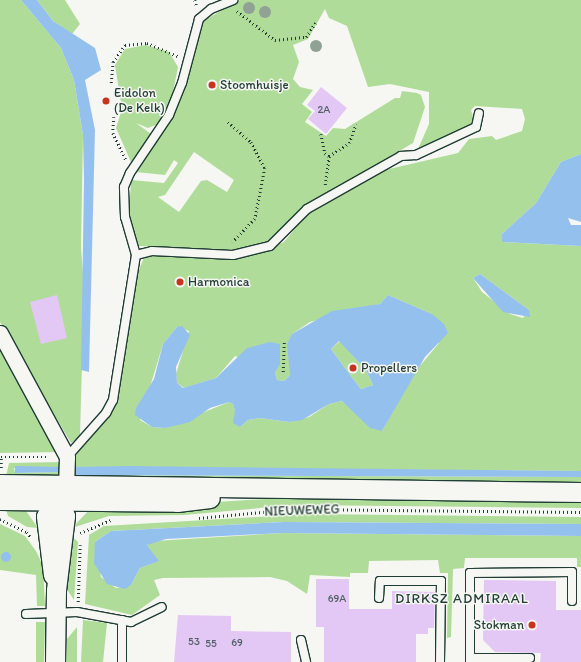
<!DOCTYPE html>
<style>
body{margin:0}
#map{position:relative;width:581px;height:662px;overflow:hidden;background:#f6f6f2;font-family:Itim,sans-serif}
div>[style]{position:absolute}
.green>*{inset:0;background:#b0dc9a}
.water>*{inset:0;background:#94c0ed}
.round{border-radius:50%}
.building>*{inset:0;background:#e3c7f5}
.path>*{height:2.5px;margin-top:-1.25px;transform-origin:0;background:repeating-linear-gradient(90deg,#1f3d34 0 1px,transparent 0 4px)}
.roads{filter:drop-shadow(1px 0 #1f3d34) drop-shadow(-1px 0 #1f3d34) drop-shadow(0 1px #1f3d34) drop-shadow(0 -1px #1f3d34)}
.service>*{height:8px;margin:-4px;padding:0 4px;transform-origin:4px;border-radius:4px;background:#f6f6f2}
.minor>*{height:15px;margin:-7.5px;padding:0 7.5px;transform-origin:7.5px;border-radius:7.5px;background:#f6f6f2}
.tertiary>*{height:19px;margin:-9.5px;padding:0 9.5px;transform-origin:9.5px;border-radius:9.5px;background:#f6f6f2}
.trees>*{width:12px;height:12px;margin:-6px;border-radius:50%;background:#90a294}
.dots>*{width:11px;height:11px;translate:-50% -50%;box-sizing:border-box;border:2px solid #f6f6f2;border-radius:50%}
span{translate:-50% -50%;white-space:nowrap;text-align:center;line-height:1.15;-webkit-text-stroke:3px #f6f6f2;paint-order:stroke}
.number-label{font-size:11px;color:#506064}
.number-label span{-webkit-text-stroke-width:0}
.poi-label{font-size:13px;color:#1f3d34}
.left{translate:0 -50%;text-align:left}
.right{translate:-100% -50%;text-align:right}
.street-label{font-size:13px;color:#1f3d34}
.neighbourhood-label{font-size:14px;color:#1f3d34;letter-spacing:1px}
</style>
<div id="map">
<div class="green">
<div style="clip-path:polygon(0 0,21px 0,61px 48px,74px 80px,83px 135px,81px 247px,84px 289px,80px 436px,71px 443px,0 322px)"></div>
<div style="clip-path:polygon(37px 0,65px 0,80px 24px,72px 34px,53px 21px)"></div>
<div style="clip-path:polygon(evenodd,240px 0,581px 0,581px 154px,561px 162px,536px 203px,502px 234px,502px 242px,581px 246px,581px 471px,74px 467px,74px 459px,85px 440px,110px 415px,118px 402px,136px 276px,144px 258px,153px 254px,206px 259px,260px 253px,284px 242px,308px 213px,385px 170px,458px 153px,469px 139px,492px 136px,496px 140px,522px 131px,525px 119px,522px 109px,475px 106px,471px 110px,474px 120px,470px 125px,418px 149px,429px 124px,429px 92px,390px 84px,368px 87px,347px 26px,329px 18px,325px 9px,308px 39px,293px 45px,299px 62px,293px 79px,300px 87px,313px 90px,302px 104px,312px 112px,305px 122px,326px 136px,333px 128px,345px 129px,395px 98px,400px 98px,402px 91px,417px 93px,421px 95px,425px 107px,413px 143px,300px 209px,268px 243px,240px 250px,139px 246px,134px 242px,129px 215px,131px 180px,164px 183px,178px 163px,174px 160px,165px 175px,136px 172px,184px 88px,203px 21px,240px 0,194px 152px,234px 180px,227px 192px,207px 180px,201px 181px,179px 212px,158px 197px,165px 195px,194px 152px,240px 0,480px 274px,529px 310px,523px 318px,510px 314px,482px 292px,473px 278px,480px 274px,240px 0,388px 295px,432px 314px,439px 343px,414px 373px,382px 431px,342px 401px,329px 404px,309px 417px,289px 422px,260px 418px,248px 420px,240px 427px,233px 404px,229px 402px,165px 428px,152px 427px,140px 420px,163px 344px,177px 327px,189px 331px,176px 374px,177px 383px,184px 388px,216px 378px,235px 356px,275px 372px,277px 380px,284px 381px,290px 375px,292px 334px,310px 322px,380px 304px,388px 295px)"></div>
<div style="clip-path:polygon(146px 45px,169px 52px,178px 67px,172px 97px,158px 124px,148px 128px,136px 123px,151px 134px,136px 160px,131px 162px,116px 128px,122px 109px,115px 65px,125px 49px)"></div>
<div style="clip-path:polygon(0 341px,61px 452px,0 453px)"></div>
<div style="clip-path:polygon(340px 341px,366px 370px,373px 385px,361px 389px,353px 379px,331px 349px)"></div>
<div style="clip-path:polygon(62px 462px,61px 467px,14px 468px,15px 473px,61px 472px,61px 476px,5px 481px,9px 463px)"></div>
<div style="clip-path:polygon(74px 475px,581px 477px,581px 486px,75px 479px)"></div>
<div style="clip-path:polygon(282px 498px,581px 500px,581px 508px,293px 505px,184px 515px,109px 516px,72px 528px,89px 510px)"></div>
<div style="clip-path:polygon(5px 506px,26px 511px,38px 528px,27px 527px,8px 516px)"></div>
<div style="clip-path:polygon(307px 514px,581px 517px,581px 524px,284px 522px,111px 531px,95px 542px,101px 577px,116px 588px,131px 585px,140px 568px,158px 561px,147px 545px,154px 541px,282px 533px,581px 536px,581px 567px,577px 567px,577px 558px,465px 558px,464px 568px,453px 569px,451px 637px,447px 638px,448px 573px,440px 573px,438px 560px,369px 561px,368px 573px,350px 573px,350px 577px,310px 575px,307px 594px,287px 581px,270px 577px,163px 578px,154px 580px,160px 595px,132px 615px,85px 604px,89px 535px,104px 526px)"></div>
<div style="clip-path:polygon(0 524px,25px 536px,36px 551px,43px 566px,45px 606px,37px 606px,36px 575px,0 570px)"></div>
<div style="clip-path:polygon(75px 539px,78px 542px,74px 600px,66px 588px,71px 541px)"></div>
<div style="clip-path:polygon(83px 620px,107px 623px,103px 662px,81px 662px)"></div>
<div style="clip-path:polygon(36px 622px,45px 622px,44px 662px,36px 662px)"></div>
<div style="clip-path:polygon(77px 627px,77px 662px,66px 662px,67px 639px)"></div>
</div>
<div class="water">
<div style="clip-path:polygon(21px 0,37px 0,53px 21px,95px 48px,101px 70px,85px 80px,95px 130px,89px 372px,81px 370px,84px 180px,83px 135px,74px 80px,61px 48px)"></div>
<div style="clip-path:polygon(581px 154px,581px 222px,568px 218px,571px 225px,581px 225px,581px 246px,502px 242px,502px 234px,536px 203px,561px 162px)"></div>
<div style="clip-path:polygon(480px 274px,529px 310px,530px 317px,503px 312px,473px 278px)"></div>
<div style="clip-path:polygon(evenodd,388px 295px,432px 314px,444px 324px,448px 333px,425px 357px,382px 431px,370px 428px,342px 401px,329px 404px,302px 420px,289px 422px,260px 418px,248px 420px,240px 427px,233px 423px,235px 411px,233px 404px,229px 402px,210px 408px,190px 422px,165px 428px,152px 427px,135px 415px,136px 408px,154px 379px,163px 344px,177px 327px,182px 326px,190px 335px,176px 367px,177px 383px,183px 388px,216px 378px,247px 348px,270px 342px,280px 344px,280px 364px,275px 372px,277px 380px,284px 381px,290px 375px,287px 344px,292px 334px,332px 311px,380px 304px,388px 295px,339px 341px,366px 370px,373px 385px,361px 389px,353px 379px,331px 349px,339px 341px)"></div>
<div style="clip-path:polygon(15px 466px,61px 467px,61px 472px,15px 473px)"></div>
<div style="clip-path:polygon(128px 466px,581px 471px,581px 477px,74px 475px,74px 467px)"></div>
<div style="clip-path:polygon(284px 522px,581px 524px,581px 536px,282px 533px,166px 539px,147px 545px,159px 561px,140px 568px,131px 585px,125px 589px,107px 584px,94px 563px,95px 542px,111px 531px)"></div>
<div class="round" style="left:1px;top:552px;width:10px;height:10px"></div>
</div>
<div class="building">
<div style="clip-path:polygon(321px 87px,347px 108px,326px 134px,308px 119px,315px 111px,307px 105px)"></div>
<div style="clip-path:polygon(57px 295px,67px 338px,41px 344px,30px 302px)"></div>
<div style="clip-path:polygon(316px 579px,349px 579px,349px 609px,392px 609px,392px 591px,435px 592px,434px 628px,428px 628px,428px 634px,416px 634px,416px 662px,324px 662px,324px 627px,316px 627px)"></div>
<div style="clip-path:polygon(484px 580px,556px 581px,556px 610px,581px 610px,581px 662px,540px 662px,541px 653px,495px 652px,483px 640px)"></div>
<div style="clip-path:polygon(178px 615px,231px 616px,231px 631px,291px 632px,291px 662px,174px 662px)"></div>
</div>
<div class="path">
<div style="left:195px;top:0;width:7px;rotate:74deg"></div>
<div style="left:237px;top:11px;width:48px;rotate:37.3deg"></div>
<div style="left:275px;top:40px;width:31px;rotate:-6deg"></div>
<div style="left:306px;top:37px;width:17px;rotate:-57deg"></div>
<div style="left:111px;top:83px;width:21px;rotate:-85deg"></div>
<div style="left:113px;top:62px;width:21px;rotate:-55deg"></div>
<div style="left:125px;top:45px;width:22px;rotate:-5deg"></div>
<div style="left:147px;top:43px;width:34px;rotate:23deg"></div>
<div style="left:114px;top:117px;width:16px;rotate:94deg"></div>
<div style="left:113px;top:133px;width:30px;rotate:64deg"></div>
<div style="left:228px;top:122px;width:30px;rotate:41deg"></div>
<div style="left:251px;top:142px;width:30px;rotate:62deg"></div>
<div style="left:265px;top:168px;width:52px;rotate:101.1deg"></div>
<div style="left:255px;top:219px;width:32px;rotate:134deg"></div>
<div style="left:321px;top:134px;width:19px;rotate:78deg"></div>
<div style="left:325px;top:153px;width:5px;rotate:37deg"></div>
<div style="left:325px;top:185px;width:29px;rotate:-82deg"></div>
<div style="left:329px;top:156px;width:24px;rotate:-33deg"></div>
<div style="left:349px;top:143px;width:20px;rotate:-70deg"></div>
<div style="left:283px;top:372px;width:32px;rotate:-88deg"></div>
<div style="left:1px;top:468px;width:11px;rotate:-90deg"></div>
<div style="left:1px;top:457px;width:48px"></div>
<div style="left:199px;top:518px;width:96px;rotate:-5.4deg"></div>
<div style="left:295px;top:509px;width:286px;rotate:0.6deg"></div>
<div style="left:0;top:519px;width:30px;rotate:26deg"></div>
<div style="left:27px;top:532px;width:7px;rotate:56deg"></div>
<div style="left:80px;top:533px;width:33px;rotate:-23deg"></div>
<div style="left:78px;top:602px;width:57px;rotate:-88deg"></div>
</div>
<div class="roads">
<div class="service">
<div style="left:136px;top:255px;width:16px;rotate:-14deg"></div>
<div style="left:152px;top:251px;width:81px;rotate:2.8deg"></div>
<div style="left:233px;top:255px;width:38px;rotate:-14deg"></div>
<div style="left:270px;top:246px;width:52px;rotate:-45deg"></div>
<div style="left:307px;top:209px;width:108px;rotate:-29.4deg"></div>
<div style="left:401px;top:156px;width:15px;rotate:-4deg"></div>
<div style="left:416px;top:155px;width:66px;rotate:-25deg"></div>
<div style="left:476px;top:127px;width:14px;rotate:-78deg"></div>
<div style="left:67px;top:457px;width:59px;rotate:-48.4deg"></div>
<div style="left:106px;top:413px;width:15px;rotate:-62deg"></div>
<div style="left:113px;top:400px;width:147px;rotate:-81deg"></div>
<div style="left:136px;top:255px;width:40px;rotate:-106deg"></div>
<div style="left:125px;top:217px;width:30px;rotate:-92deg"></div>
<div style="left:124px;top:187px;width:15px;rotate:-67deg"></div>
<div style="left:130px;top:173px;width:70px;rotate:-56.1deg"></div>
<div style="left:169px;top:115px;width:35px;rotate:-68deg"></div>
<div style="left:182px;top:83px;width:66px;rotate:-75.1deg"></div>
<div style="left:199px;top:19px;width:16px;rotate:-40deg"></div>
<div style="left:211px;top:9px;width:24px;rotate:-22deg"></div>
<div style="left:379px;top:598px;width:17px;rotate:-87deg"></div>
<div style="left:380px;top:581px;width:61px"></div>
<div style="left:441px;top:581px;width:81px;rotate:90.7deg"></div>
<div style="left:26px;top:614px;width:51px;rotate:-2.2deg"></div>
<div style="left:77px;top:612px;width:55px;rotate:10.5deg"></div>
<div style="left:131px;top:622px;width:34px;rotate:-26deg"></div>
<div style="left:301px;top:640px;width:23px;rotate:77deg"></div>
<div style="left:470px;top:658px;width:60px"></div>
<div style="left:122px;top:662px;width:42px;rotate:-90deg"></div>
<div style="left:470px;top:662px;width:89px;rotate:-90deg"></div>
<div style="left:470px;top:573px;width:102px;rotate:-0.6deg"></div>
<div style="left:572px;top:572px;width:29px;rotate:90deg"></div>
</div>
<div class="minor">
<div style="left:0;top:333px;width:141px;rotate:61.6deg"></div>
<div style="left:67px;top:457px;width:28px;rotate:92deg"></div>
</div>
<div class="tertiary">
<div style="left:0;top:484px;width:581px;rotate:0.79deg"></div>
<div style="left:0;top:500px;width:177px;rotate:0.6deg"></div>
<div style="left:177px;top:502px;width:33px;rotate:-7deg"></div>
<div style="left:53px;top:575px;width:59px;rotate:-96.8deg"></div>
<div style="left:46px;top:516px;width:29px;rotate:-56deg"></div>
<div style="left:55px;top:662px;width:72px;rotate:-89.2deg"></div>
<div style="left:56px;top:590px;width:75px;rotate:-83.1deg"></div>
<div style="left:65px;top:516px;width:17px;rotate:-114deg"></div>
</div>
</div>
<div class="trees">
<div style="left:249px;top:8px"></div>
<div style="left:265px;top:12px"></div>
<div style="left:316px;top:46px"></div>
</div>
<div class="dots">
<div style="left:212px;top:85px;background:#c8321e"></div>
<div style="left:106px;top:101px;background:#c8321e"></div>
<div style="left:180px;top:282px;background:#c8321e"></div>
<div style="left:353px;top:368px;background:#c8321e"></div>
<div style="left:532px;top:625px;background:#c8321e"></div>
</div>
<div class="number-label">
<span style="left:324px;top:110px">2A</span>
<span style="left:337px;top:599px">69A</span>
<span style="left:194px;top:642px">53</span>
<span style="left:237px;top:643px">69</span>
<span style="left:211px;top:644px">55</span>
</div>
<div class="poi-label">
<span class="left" style="left:220px;top:85px">Stoomhuisje</span>
<span class="left" style="left:114px;top:101px">Eidolon<br>(De Kelk)</span>
<span class="left" style="left:188px;top:282px">Harmonica</span>
<span class="left" style="left:361px;top:368px">Propellers</span>
<span class="right" style="left:524px;top:625px">Stokman</span>
</div>
<div class="street-label">
<span style="left:302px;top:511px;rotate:-2deg">NIEUWEWEG</span>
</div>
<div class="neighbourhood-label">
<span style="left:462px;top:599px">DIRKSZ ADMIRAAL</span>
</div>
</div>
